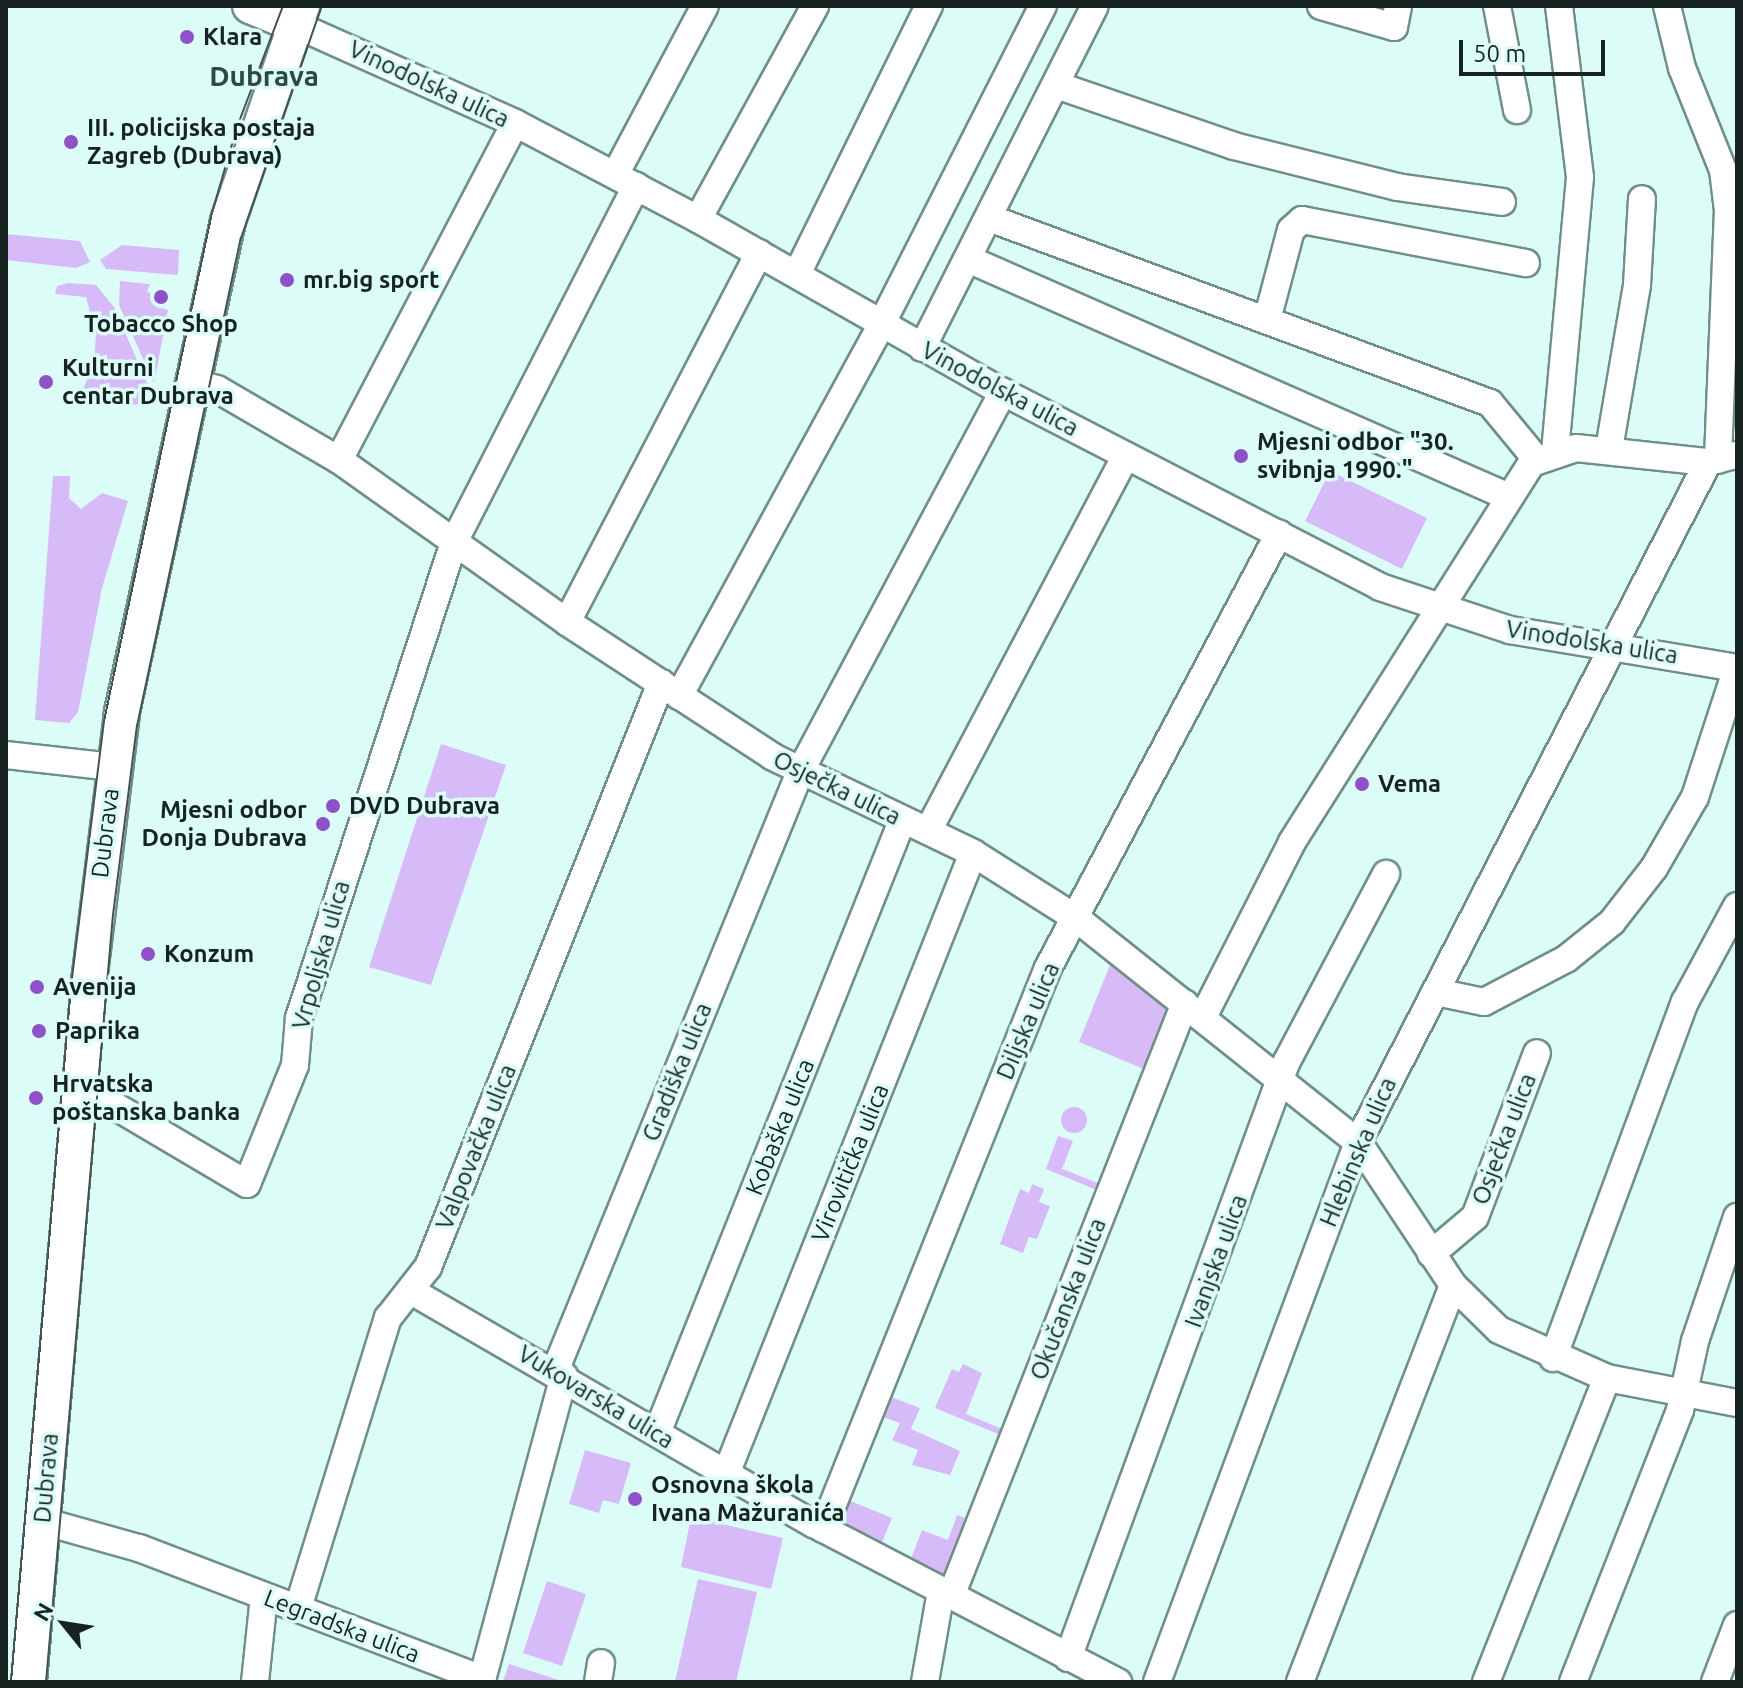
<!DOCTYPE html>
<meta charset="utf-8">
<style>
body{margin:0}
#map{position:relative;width:1743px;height:1688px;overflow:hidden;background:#dcfdf7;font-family:Ubuntu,sans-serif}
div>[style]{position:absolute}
.green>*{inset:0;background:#d7bbf8}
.round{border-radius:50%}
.roads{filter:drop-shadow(2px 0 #708f89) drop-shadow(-2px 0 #708f89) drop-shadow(0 2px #708f89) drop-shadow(0 -2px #708f89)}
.minor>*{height:26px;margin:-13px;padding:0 13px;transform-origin:13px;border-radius:13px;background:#fff}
.major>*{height:34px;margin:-17px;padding:0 17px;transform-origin:17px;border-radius:17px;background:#fff}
.tram>*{height:2px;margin:-1px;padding:0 1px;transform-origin:1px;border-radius:1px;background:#435451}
.dots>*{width:22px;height:22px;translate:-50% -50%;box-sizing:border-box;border:4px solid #dcfdf7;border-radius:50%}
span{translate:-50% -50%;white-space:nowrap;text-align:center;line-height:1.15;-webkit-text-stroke:7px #dcfdf7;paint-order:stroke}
.poi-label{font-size:24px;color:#172321;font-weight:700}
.left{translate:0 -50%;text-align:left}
.right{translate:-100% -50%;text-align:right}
.street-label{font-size:24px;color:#172321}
.quarter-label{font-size:28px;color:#2c4944;font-weight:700}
.frame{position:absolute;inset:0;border:8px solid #172321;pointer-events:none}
.north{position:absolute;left:24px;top:1584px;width:80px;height:80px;-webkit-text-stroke:6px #dcfdf7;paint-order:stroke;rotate:300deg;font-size:22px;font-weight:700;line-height:32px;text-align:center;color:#172321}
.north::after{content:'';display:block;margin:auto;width:28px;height:36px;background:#172321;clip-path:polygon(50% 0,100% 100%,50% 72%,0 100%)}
.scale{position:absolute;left:1459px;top:40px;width:146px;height:36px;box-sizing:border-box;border:4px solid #172321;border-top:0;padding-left:10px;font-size:24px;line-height:28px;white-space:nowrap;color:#172321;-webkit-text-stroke:6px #dcfdf7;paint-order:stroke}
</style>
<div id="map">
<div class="green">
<div style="clip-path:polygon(6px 234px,80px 241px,90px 262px,76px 268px,6px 260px)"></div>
<div style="clip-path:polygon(122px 245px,179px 250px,178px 275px,106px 269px,100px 260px)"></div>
<div style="clip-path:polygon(120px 281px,150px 284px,147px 292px,156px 296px,155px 306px,168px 310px,154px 383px,119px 305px)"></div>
<div style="clip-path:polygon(68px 283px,96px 285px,114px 307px,147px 383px,143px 405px,78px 401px,94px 364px,96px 334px,86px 297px,55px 294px,57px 286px)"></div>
<div style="clip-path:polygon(1330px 471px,1427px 518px,1402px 569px,1305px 521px)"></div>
<div style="clip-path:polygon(53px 476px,70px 476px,69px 498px,81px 509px,102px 493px,128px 501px,102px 588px,78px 712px,69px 723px,35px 720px)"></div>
<div style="clip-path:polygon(441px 744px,506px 765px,431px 985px,369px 967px)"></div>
<div style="clip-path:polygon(1110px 965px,1168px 1010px,1144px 1069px,1079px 1042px)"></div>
<div class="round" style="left:1061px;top:1107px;width:26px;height:26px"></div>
<div style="clip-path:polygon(1058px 1136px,1073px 1141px,1062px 1169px,1098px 1183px,1111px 1159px,1099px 1191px,1046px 1169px)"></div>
<div style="clip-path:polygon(1032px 1184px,1044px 1189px,1039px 1202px,1050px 1206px,1037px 1239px,1029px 1237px,1023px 1253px,1000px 1244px,1020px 1189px,1029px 1193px)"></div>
<div style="clip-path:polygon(963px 1364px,982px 1373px,966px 1414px,1005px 1430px,1003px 1436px,935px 1408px,952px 1369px,959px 1372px)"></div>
<div style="clip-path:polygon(891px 1397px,920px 1408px,911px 1429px,960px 1451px,950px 1475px,912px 1465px,918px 1450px,892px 1440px,900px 1423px,883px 1417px)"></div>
<div style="clip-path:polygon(585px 1450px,631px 1463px,619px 1504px,603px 1500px,599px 1513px,569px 1504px)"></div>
<div style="clip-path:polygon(848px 1500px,892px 1518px,881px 1545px,838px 1524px)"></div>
<div style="clip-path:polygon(957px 1515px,970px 1520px,947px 1579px,910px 1561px,922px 1530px,948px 1540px)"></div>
<div style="clip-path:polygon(691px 1517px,783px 1538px,771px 1589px,681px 1567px)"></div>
<div style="clip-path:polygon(698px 1579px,757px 1592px,736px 1682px,675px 1682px)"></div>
<div style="clip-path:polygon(547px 1581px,586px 1594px,562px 1666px,523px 1653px)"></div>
<div style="clip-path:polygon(509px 1664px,565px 1682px,503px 1682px)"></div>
</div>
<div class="roads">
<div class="minor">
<div style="left:1321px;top:6px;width:76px;rotate:16deg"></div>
<div style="left:1394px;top:27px;width:21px;rotate:-79deg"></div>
<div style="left:1497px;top:6px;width:106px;rotate:79.1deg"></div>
<div style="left:1667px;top:6px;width:64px;rotate:76.4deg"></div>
<div style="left:1682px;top:68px;width:110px;rotate:68.1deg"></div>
<div style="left:1723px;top:170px;width:39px;rotate:83deg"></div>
<div style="left:1728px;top:209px;width:251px;rotate:92.3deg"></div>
<div style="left:294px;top:24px;width:242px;rotate:24.1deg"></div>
<div style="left:515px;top:123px;width:207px;rotate:27.7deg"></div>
<div style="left:698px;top:219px;width:351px;rotate:29.6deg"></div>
<div style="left:1003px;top:392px;width:424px;rotate:27.3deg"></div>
<div style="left:1380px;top:587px;width:137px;rotate:18.3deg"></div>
<div style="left:1510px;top:630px;width:230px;rotate:9.5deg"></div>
<div style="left:1056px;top:85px;width:188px;rotate:18.9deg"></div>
<div style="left:1234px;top:146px;width:168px;rotate:14.1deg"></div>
<div style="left:1397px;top:187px;width:106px;rotate:8.1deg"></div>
<div style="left:615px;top:175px;width:191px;rotate:-62deg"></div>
<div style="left:989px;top:218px;width:534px;rotate:20.27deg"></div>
<div style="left:1490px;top:403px;width:74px;rotate:50.5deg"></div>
<div style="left:698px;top:219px;width:243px;rotate:-61.2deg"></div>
<div style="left:968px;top:259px;width:591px;rotate:23.75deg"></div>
<div style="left:797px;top:274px;width:299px;rotate:-63.8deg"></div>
<div style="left:1267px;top:320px;width:93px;rotate:-75.1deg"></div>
<div style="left:1291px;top:230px;width:15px;rotate:-42deg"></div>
<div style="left:1302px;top:220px;width:228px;rotate:10.9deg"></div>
<div style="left:922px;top:348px;width:383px;rotate:-63.2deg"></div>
<div style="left:191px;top:382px;width:27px;rotate:15deg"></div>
<div style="left:217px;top:389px;width:141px;rotate:30.2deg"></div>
<div style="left:339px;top:460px;width:280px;rotate:35.4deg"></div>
<div style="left:567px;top:622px;width:246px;rotate:33.2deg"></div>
<div style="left:773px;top:757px;width:222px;rotate:25.6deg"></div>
<div style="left:973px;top:853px;width:122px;rotate:32.3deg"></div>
<div style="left:1076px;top:918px;width:360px;rotate:38.5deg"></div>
<div style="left:1358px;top:1142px;width:172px;rotate:56.4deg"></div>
<div style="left:1453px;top:1285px;width:64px;rotate:44.4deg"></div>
<div style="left:1499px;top:1330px;width:118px;rotate:24deg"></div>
<div style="left:1607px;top:1378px;width:132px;rotate:10.9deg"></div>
<div style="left:1609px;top:449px;width:166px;rotate:-80.3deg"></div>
<div style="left:1637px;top:285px;width:86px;rotate:-86.7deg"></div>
<div style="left:1555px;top:452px;width:276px;rotate:-84.8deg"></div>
<div style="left:1580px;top:177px;width:172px;rotate:-97deg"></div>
<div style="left:339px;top:460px;width:380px;rotate:-62.4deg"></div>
<div style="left:567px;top:622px;width:416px;rotate:-62.5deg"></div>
<div style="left:679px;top:696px;width:425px;rotate:-61.4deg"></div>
<div style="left:882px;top:323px;width:356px;rotate:-63.1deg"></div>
<div style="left:6px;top:755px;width:108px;rotate:6.4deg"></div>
<div style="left:928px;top:831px;width:424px;rotate:-62.2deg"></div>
<div style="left:1436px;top:992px;width:49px;rotate:11.8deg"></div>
<div style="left:1484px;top:1002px;width:93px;rotate:-27.7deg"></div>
<div style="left:1566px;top:959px;width:59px;rotate:-38.8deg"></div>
<div style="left:1612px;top:922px;width:68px;rotate:-52.1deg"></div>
<div style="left:1654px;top:868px;width:82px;rotate:-60deg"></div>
<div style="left:1695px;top:797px;width:136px;rotate:-72deg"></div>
<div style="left:1203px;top:1017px;width:196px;rotate:-63deg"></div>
<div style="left:1292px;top:842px;width:449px;rotate:-57.7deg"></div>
<div style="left:1532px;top:463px;width:46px;rotate:-18.8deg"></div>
<div style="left:1576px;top:448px;width:133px;rotate:6.1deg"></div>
<div style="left:1708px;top:462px;width:30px;rotate:-14deg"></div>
<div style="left:79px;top:1093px;width:25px;rotate:14deg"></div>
<div style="left:103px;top:1099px;width:167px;rotate:30.6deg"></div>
<div style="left:247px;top:1184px;width:128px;rotate:-68deg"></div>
<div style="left:295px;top:1065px;width:47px;rotate:-85.1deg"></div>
<div style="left:299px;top:1018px;width:501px;rotate:-71.96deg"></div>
<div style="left:454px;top:542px;width:400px;rotate:-62.9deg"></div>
<div style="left:1431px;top:1254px;width:57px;rotate:-40.1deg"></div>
<div style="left:1475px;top:1217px;width:175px;rotate:-69.3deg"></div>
<div style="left:413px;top:1292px;width:463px;rotate:30.1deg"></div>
<div style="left:814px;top:1524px;width:343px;rotate:27.5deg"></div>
<div style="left:1553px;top:1358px;width:380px;rotate:-69.7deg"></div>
<div style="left:1685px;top:1002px;width:109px;rotate:-61.6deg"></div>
<div style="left:555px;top:1371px;width:647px;rotate:-67.75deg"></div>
<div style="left:800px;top:772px;width:431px;rotate:-61.9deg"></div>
<div style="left:657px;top:1433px;width:659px;rotate:-68.18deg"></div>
<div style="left:726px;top:1474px;width:668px;rotate:-68.31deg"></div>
<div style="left:42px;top:1521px;width:101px;rotate:15.6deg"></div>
<div style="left:139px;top:1548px;width:355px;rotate:20.9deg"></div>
<div style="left:471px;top:1675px;width:12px;rotate:5deg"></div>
<div style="left:483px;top:1676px;width:311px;rotate:-74.9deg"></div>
<div style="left:823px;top:1529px;width:604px;rotate:-68.15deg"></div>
<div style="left:1048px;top:968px;width:492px;rotate:-62deg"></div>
<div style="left:951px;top:1596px;width:637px;rotate:-68.47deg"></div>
<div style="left:298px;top:1608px;width:304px;rotate:-72.8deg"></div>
<div style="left:388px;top:1318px;width:65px;rotate:-51.9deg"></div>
<div style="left:428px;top:1267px;width:629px;rotate:-68.25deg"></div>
<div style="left:1068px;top:1658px;width:634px;rotate:-69.88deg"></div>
<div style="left:1286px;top:1063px;width:214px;rotate:-62.1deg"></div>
<div style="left:255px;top:1682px;width:86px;rotate:-84deg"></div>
<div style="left:598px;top:1682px;width:19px;rotate:-81deg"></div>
<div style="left:925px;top:1682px;width:92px;rotate:-80deg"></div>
<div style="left:1157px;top:1682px;width:576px;rotate:-69.58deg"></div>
<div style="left:1358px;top:1142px;width:765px;rotate:-62.76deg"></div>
<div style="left:1300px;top:1682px;width:425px;rotate:-68.9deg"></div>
<div style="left:1486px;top:1682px;width:327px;rotate:-68.3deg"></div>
<div style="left:1573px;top:1682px;width:292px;rotate:-68.5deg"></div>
<div style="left:1680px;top:1410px;width:71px;rotate:-77.7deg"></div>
<div style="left:1695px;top:1341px;width:131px;rotate:-71.3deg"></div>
<div style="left:1715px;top:1682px;width:61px;rotate:-68.9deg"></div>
</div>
<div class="major">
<div style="left:250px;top:6px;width:48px;rotate:22.2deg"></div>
<div style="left:29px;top:1682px;width:703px;rotate:-85.1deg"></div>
<div style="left:89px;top:982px;width:272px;rotate:-83deg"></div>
<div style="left:122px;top:712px;width:502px;rotate:-77.82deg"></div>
<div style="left:228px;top:221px;width:227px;rotate:-71deg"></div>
</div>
</div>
<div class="tram">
<div style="left:11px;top:1682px;width:699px;rotate:-85.07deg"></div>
<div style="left:71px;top:986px;width:267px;rotate:-82.9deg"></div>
<div style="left:104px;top:721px;width:519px;rotate:-78deg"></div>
<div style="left:212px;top:213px;width:90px;rotate:-73.8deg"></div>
<div style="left:237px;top:127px;width:129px;rotate:-69.2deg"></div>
<div style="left:46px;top:1682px;width:770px;rotate:-85.01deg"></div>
<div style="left:113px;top:915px;width:191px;rotate:-82.8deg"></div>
<div style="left:137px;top:726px;width:499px;rotate:-78deg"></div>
<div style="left:241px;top:238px;width:246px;rotate:-70.8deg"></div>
</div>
<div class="dots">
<div style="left:187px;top:37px;background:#8f51c7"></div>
<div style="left:71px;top:142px;background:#8f51c7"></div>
<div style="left:287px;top:280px;background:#8f51c7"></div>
<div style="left:161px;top:297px;background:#8f51c7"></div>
<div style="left:46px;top:382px;background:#8f51c7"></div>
<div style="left:1241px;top:456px;background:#8f51c7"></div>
<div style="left:1362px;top:784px;background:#8f51c7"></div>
<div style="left:333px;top:806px;background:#8f51c7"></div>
<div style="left:323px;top:824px;background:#8f51c7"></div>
<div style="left:148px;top:954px;background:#8f51c7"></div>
<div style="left:37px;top:987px;background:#8f51c7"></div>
<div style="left:39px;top:1031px;background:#8f51c7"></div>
<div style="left:36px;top:1098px;background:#8f51c7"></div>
<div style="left:635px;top:1499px;background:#8f51c7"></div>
</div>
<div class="poi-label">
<span class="left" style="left:203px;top:37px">Klara</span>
<span class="left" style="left:87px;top:142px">III. policijska postaja<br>Zagreb (Dubrava)</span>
<span class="left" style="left:303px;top:280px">mr.big sport</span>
<span style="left:161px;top:324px">Tobacco Shop</span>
<span class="left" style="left:62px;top:382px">Kulturni<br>centar Dubrava</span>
<span class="left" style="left:1257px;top:456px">Mjesni odbor "30.<br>svibnja 1990."</span>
<span class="left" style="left:1378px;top:784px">Vema</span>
<span class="left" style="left:349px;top:806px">DVD Dubrava</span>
<span class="right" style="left:307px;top:824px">Mjesni odbor<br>Donja Dubrava</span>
<span class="left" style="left:164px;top:954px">Konzum</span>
<span class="left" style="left:53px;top:987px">Avenija</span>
<span class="left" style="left:55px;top:1031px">Paprika</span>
<span class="left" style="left:52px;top:1098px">Hrvatska<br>poštanska banka</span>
<span class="left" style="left:651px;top:1499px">Osnovna škola<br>Ivana Mažuranića</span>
</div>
<div class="street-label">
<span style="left:429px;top:84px;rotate:25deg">Vinodolska ulica</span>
<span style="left:1000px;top:389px;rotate:28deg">Vinodolska ulica</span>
<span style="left:1592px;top:642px;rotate:9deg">Vinodolska ulica</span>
<span style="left:837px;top:788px;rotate:26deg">Osječka ulica</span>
<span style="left:105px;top:833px;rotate:-83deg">Dubrava</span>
<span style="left:321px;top:955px;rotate:-74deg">Vrpoljska ulica</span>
<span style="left:1028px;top:1021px;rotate:-67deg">Diljska ulica</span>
<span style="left:677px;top:1072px;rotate:-68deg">Gradiška ulica</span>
<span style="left:780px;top:1127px;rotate:-68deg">Kobaška ulica</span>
<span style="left:1504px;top:1139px;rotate:-69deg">Osječka ulica</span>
<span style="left:476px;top:1147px;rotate:-68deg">Valpovačka ulica</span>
<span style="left:1358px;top:1152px;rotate:-67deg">Hlebinska ulica</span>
<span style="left:850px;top:1163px;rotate:-68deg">Virovitička ulica</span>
<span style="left:1216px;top:1261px;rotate:-70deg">Ivanjska ulica</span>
<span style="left:1068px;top:1299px;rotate:-69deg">Okučanska ulica</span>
<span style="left:596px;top:1397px;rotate:31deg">Vukovarska ulica</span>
<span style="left:46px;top:1478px;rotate:-85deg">Dubrava</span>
<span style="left:342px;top:1626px;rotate:21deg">Legradska ulica</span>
</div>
<div class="quarter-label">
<span style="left:264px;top:76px">Dubrava</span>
</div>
<div class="frame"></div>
<div class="north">N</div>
<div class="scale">50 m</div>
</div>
